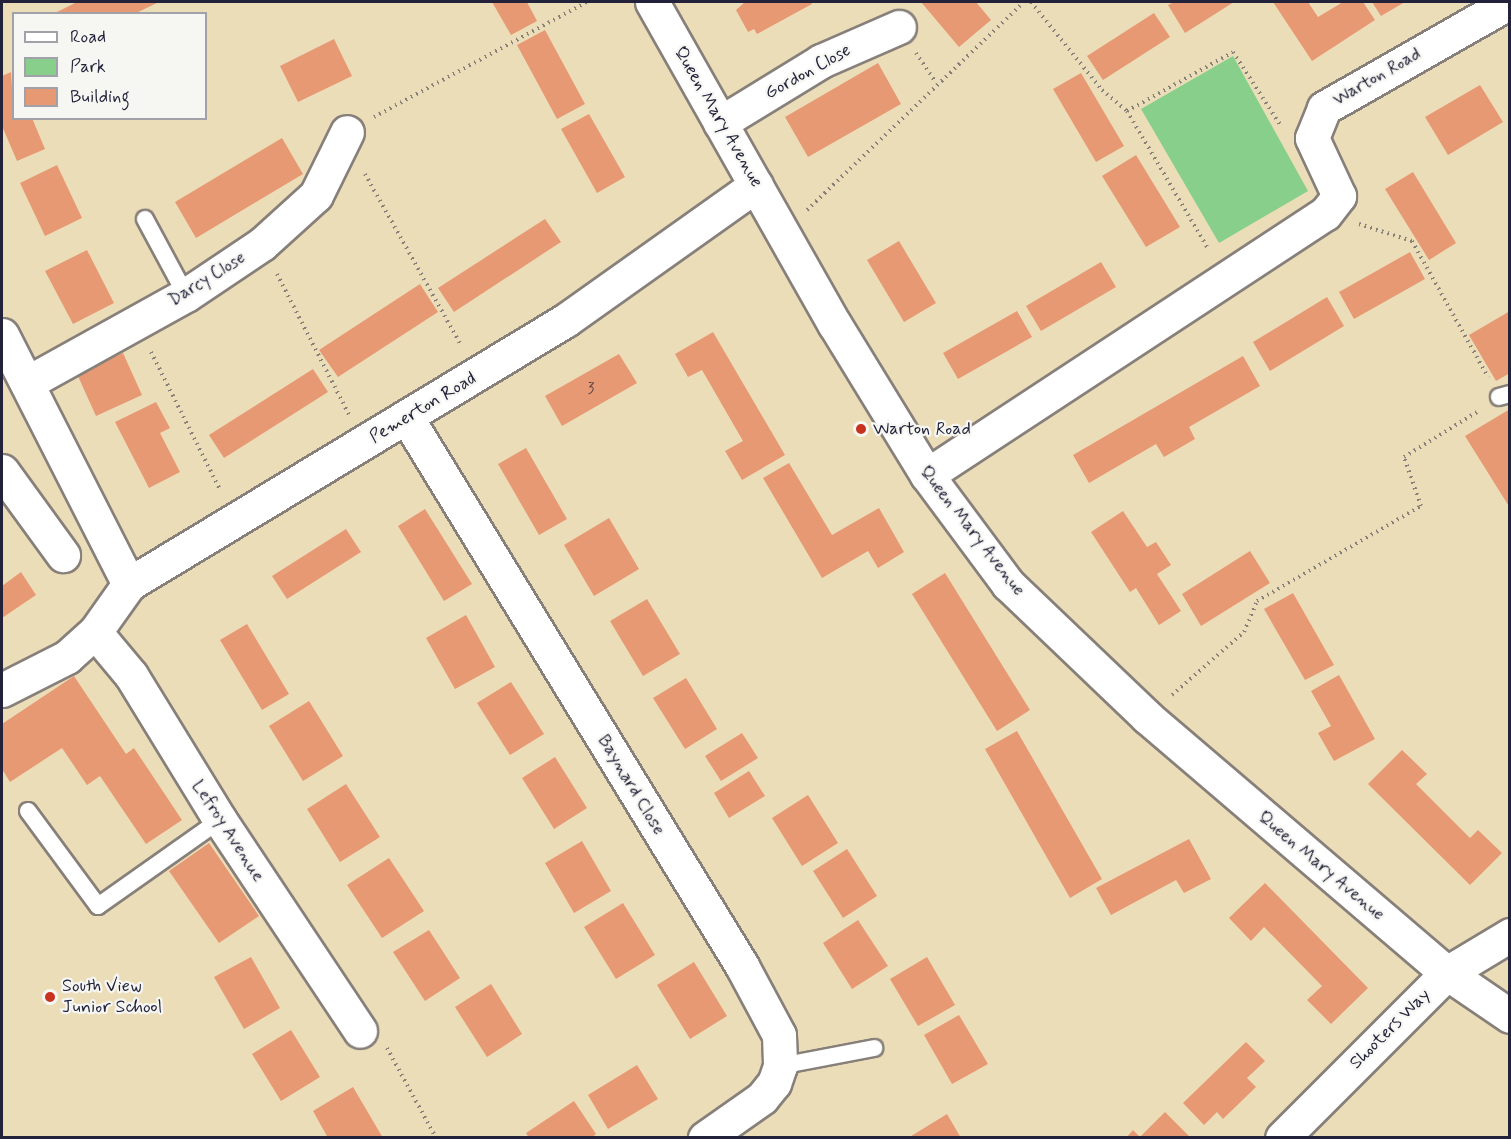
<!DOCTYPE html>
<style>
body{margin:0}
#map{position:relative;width:1511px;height:1139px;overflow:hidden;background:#ecddb9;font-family:Mynerve,sans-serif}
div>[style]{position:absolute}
.green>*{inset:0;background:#87cf8a}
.building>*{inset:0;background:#e79973}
.path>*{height:4px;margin-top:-2px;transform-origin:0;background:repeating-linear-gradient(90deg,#87807a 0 1.5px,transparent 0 6px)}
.roads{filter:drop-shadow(2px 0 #87807a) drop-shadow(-2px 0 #87807a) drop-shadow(0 2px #87807a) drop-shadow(0 -2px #87807a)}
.service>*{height:16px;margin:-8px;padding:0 8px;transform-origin:8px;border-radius:8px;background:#fff}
.minor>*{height:33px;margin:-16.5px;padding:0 16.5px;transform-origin:16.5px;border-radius:16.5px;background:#fff}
.dots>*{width:16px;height:16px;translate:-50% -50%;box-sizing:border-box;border:3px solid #f6f6f2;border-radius:50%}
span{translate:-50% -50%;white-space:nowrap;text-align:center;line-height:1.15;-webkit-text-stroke:4.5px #f6f6f2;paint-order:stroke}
.number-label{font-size:15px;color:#534049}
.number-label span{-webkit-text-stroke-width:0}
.street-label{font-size:18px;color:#22223b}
.poi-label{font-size:18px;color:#22223b}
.left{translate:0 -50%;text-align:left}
.frame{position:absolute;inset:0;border:3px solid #22223b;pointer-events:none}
.legend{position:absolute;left:12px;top:12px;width:195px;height:108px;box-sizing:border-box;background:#f6f6f2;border:2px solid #a1a1a9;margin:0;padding:8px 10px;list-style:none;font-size:18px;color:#22223b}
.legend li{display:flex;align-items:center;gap:12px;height:30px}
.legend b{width:30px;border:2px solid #a1a1a9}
</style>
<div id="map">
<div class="green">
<div style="clip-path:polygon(1233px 56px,1308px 191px,1219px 243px,1141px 109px)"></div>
</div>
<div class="building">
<div style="clip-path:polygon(77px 2px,159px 2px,134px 14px,53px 14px)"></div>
<div style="clip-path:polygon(492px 2px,527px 2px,537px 21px,511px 35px)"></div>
<div style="clip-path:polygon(745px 2px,811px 2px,812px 4px,757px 34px,754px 29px,748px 32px,736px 10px)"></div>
<div style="clip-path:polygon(921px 2px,976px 2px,991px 20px,959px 47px)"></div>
<div style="clip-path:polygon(1174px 2px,1234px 2px,1185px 33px,1168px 5px)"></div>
<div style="clip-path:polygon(1273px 2px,1308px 2px,1318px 17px,1343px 2px,1363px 2px,1375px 20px,1312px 61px)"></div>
<div style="clip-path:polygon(1372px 2px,1405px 2px,1381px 16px)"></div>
<div style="clip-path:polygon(1154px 13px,1170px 37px,1103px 80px,1087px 56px)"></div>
<div style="clip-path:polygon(545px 30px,585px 104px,557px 119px,517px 45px)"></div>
<div style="clip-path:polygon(334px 39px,352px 76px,298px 102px,280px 66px)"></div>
<div style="clip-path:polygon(878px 63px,901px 104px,808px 157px,785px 117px)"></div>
<div style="clip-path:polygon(11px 72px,14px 118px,32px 118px,45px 149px,17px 161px,2px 126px,2px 76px)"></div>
<div style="clip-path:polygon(1081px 73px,1124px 146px,1096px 162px,1053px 89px)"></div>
<div style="clip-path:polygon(1480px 85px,1503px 122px,1448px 155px,1425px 117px)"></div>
<div style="clip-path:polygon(589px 114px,625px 177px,597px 193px,561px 129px)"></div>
<div style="clip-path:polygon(282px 138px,303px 174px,196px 238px,175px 202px)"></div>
<div style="clip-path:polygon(1136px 155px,1180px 227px,1146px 247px,1102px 176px)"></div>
<div style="clip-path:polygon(57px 165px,82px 218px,45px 236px,20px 183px)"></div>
<div style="clip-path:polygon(1413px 172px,1456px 243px,1429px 260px,1385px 189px)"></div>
<div style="clip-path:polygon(545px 219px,561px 242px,454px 312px,438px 288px)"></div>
<div style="clip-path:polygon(899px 241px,936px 303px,904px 322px,867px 260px)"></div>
<div style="clip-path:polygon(87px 250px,114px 303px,73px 324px,45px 271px)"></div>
<div style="clip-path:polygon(1410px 252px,1425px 279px,1354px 319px,1339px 292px)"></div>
<div style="clip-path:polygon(1101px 262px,1116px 287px,1041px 331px,1026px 306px)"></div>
<div style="clip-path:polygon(420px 284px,438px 312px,338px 377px,319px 350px)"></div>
<div style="clip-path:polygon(1327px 297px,1344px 326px,1270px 371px,1253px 342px)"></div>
<div style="clip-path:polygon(1017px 311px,1032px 337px,958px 379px,943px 353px)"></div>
<div style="clip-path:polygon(1510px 311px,1510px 373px,1496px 381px,1469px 335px)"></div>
<div style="clip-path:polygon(713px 332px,785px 455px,742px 480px,725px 451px,743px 441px,702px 370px,688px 377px,675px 354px)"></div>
<div style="clip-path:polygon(123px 353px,142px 395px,96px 416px,77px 374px)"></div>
<div style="clip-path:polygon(619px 354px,637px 383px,562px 426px,545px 396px)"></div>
<div style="clip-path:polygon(1243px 356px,1260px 386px,1189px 427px,1195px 439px,1164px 457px,1156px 444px,1089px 483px,1073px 455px)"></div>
<div style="clip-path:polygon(313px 369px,328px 392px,224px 458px,209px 435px)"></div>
<div style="clip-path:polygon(156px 402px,170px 428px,160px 433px,180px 472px,149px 488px,115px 422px)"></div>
<div style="clip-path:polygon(1510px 409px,1510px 508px,1465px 436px)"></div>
<div style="clip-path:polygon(526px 448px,567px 519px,539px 535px,498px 464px)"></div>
<div style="clip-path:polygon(789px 463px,832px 535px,879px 508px,904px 552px,878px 568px,868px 551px,822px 578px,763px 478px)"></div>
<div style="clip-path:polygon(425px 509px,472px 584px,444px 601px,398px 526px)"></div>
<div style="clip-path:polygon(1123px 511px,1147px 547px,1156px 542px,1171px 565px,1157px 574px,1181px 611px,1159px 625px,1136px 588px,1130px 592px,1091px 532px)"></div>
<div style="clip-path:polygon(609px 518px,639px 569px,594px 596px,564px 545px)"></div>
<div style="clip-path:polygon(346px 529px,361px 552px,287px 599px,272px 576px)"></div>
<div style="clip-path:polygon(1250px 551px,1270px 583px,1201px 626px,1182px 594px)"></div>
<div style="clip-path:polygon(21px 572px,36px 595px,2px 618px,2px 586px)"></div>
<div style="clip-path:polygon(945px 573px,1030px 710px,997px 731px,912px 594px)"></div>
<div style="clip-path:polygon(1293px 593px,1334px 665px,1305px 680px,1264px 609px)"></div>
<div style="clip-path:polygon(647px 599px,680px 654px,643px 676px,610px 621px)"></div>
<div style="clip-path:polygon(466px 615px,495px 667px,455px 689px,426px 638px)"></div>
<div style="clip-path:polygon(247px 624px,289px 694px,262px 710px,220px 640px)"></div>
<div style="clip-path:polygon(1339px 675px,1375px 739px,1334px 761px,1318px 733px,1331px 726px,1311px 691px)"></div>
<div style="clip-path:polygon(74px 676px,126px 754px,134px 748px,182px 820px,146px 844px,100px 776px,87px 785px,62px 748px,10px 782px,2px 769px,2px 724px)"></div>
<div style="clip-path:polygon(686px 678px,717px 729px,685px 749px,653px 698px)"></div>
<div style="clip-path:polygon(511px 682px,544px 734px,510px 755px,477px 703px)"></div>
<div style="clip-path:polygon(309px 701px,343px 756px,303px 781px,269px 726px)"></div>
<div style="clip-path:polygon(1017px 731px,1102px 879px,1070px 898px,985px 749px)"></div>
<div style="clip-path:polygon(742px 733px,758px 758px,721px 781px,705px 756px)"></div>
<div style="clip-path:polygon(1402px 750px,1427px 774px,1416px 784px,1470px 838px,1478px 830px,1502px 853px,1470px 885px,1368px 784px)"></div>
<div style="clip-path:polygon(555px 757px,587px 808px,554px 829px,522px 778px)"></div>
<div style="clip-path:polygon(749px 771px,765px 796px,729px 818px,714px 793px)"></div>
<div style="clip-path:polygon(346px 784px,380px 837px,340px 862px,307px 809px)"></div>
<div style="clip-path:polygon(808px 795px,838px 843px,802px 866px,772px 818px)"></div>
<div style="clip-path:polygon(1189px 839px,1211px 879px,1184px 893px,1176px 880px,1111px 915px,1096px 888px)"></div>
<div style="clip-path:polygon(582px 841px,611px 891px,574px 913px,545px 863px)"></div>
<div style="clip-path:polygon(209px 843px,259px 916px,219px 943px,169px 871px)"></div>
<div style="clip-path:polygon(847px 849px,877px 896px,843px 918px,813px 871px)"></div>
<div style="clip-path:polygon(389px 858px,424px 911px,382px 938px,347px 885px)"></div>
<div style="clip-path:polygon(1265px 883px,1368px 988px,1331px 1024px,1307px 1000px,1322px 986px,1264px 927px,1251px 941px,1229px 918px)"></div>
<div style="clip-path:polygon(623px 903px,655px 955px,616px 979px,584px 927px)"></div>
<div style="clip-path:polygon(858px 920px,888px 966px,852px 989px,823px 943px)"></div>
<div style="clip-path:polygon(429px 930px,460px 978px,425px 1001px,393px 952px)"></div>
<div style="clip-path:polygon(251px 957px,280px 1008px,244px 1029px,214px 977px)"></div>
<div style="clip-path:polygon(927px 957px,955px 1005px,918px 1026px,890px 979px)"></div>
<div style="clip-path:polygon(694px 962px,727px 1016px,690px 1039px,657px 985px)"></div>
<div style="clip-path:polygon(491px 984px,522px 1034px,487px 1057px,455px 1007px)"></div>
<div style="clip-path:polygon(959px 1015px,988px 1064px,952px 1084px,924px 1035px)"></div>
<div style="clip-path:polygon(291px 1030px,320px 1077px,281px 1101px,252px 1054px)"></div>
<div style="clip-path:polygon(1246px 1042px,1265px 1061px,1247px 1078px,1256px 1087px,1223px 1119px,1217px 1112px,1204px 1125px,1183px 1103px)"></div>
<div style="clip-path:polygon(637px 1065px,658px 1099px,608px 1129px,588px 1095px)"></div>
<div style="clip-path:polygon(353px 1087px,383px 1138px,328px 1138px,313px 1111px)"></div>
<div style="clip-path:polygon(574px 1101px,596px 1134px,591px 1138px,529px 1138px,526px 1133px)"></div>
<div style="clip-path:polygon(1165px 1112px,1191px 1138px,1126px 1138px,1133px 1130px,1140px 1137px)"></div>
<div style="clip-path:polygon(947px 1114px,961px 1138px,908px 1138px)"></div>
</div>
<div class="path">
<div style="left:1031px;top:2px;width:113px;rotate:51.1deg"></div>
<div style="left:1102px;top:90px;width:33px;rotate:40deg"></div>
<div style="left:1127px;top:111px;width:161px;rotate:59.5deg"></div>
<div style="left:916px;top:53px;width:36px;rotate:56deg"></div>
<div style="left:1127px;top:111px;width:121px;rotate:-29.1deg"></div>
<div style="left:1233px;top:52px;width:88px;rotate:57deg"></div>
<div style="left:374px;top:117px;width:242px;rotate:-28.4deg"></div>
<div style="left:365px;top:174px;width:196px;rotate:60.7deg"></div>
<div style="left:807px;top:210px;width:301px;rotate:-43.8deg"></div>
<div style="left:1359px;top:224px;width:56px;rotate:17.8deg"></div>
<div style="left:1412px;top:241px;width:156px;rotate:60.8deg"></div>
<div style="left:277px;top:274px;width:158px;rotate:62.9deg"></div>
<div style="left:151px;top:352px;width:154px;rotate:63.4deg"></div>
<div style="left:1172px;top:695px;width:96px;rotate:-41.2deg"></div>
<div style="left:1244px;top:632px;width:34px;rotate:-67deg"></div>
<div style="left:1257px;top:601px;width:190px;rotate:-30.1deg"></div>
<div style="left:1421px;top:506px;width:52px;rotate:-109.1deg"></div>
<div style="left:1404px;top:457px;width:89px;rotate:-31.7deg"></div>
<div style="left:387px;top:1048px;width:102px;rotate:61.4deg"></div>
</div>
<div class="roads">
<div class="service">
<div style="left:145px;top:219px;width:86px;rotate:61.7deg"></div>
<div style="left:1499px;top:397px;width:11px;rotate:-15deg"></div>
<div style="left:28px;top:811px;width:118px;rotate:53.6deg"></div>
<div style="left:98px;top:906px;width:149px;rotate:-35.2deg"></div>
<div style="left:780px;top:1066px;width:96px;rotate:-10.8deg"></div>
</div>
<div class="minor">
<div style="left:652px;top:2px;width:371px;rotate:60.5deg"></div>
<div style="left:835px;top:325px;width:176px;rotate:58.5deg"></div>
<div style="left:927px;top:475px;width:136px;rotate:53.4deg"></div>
<div style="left:1008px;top:584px;width:192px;rotate:43.7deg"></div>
<div style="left:1147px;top:717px;width:394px;rotate:40.5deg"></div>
<div style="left:1447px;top:973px;width:76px;rotate:34.3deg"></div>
<div style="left:720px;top:123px;width:119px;rotate:-31.5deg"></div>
<div style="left:821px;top:61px;width:85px;rotate:-23.6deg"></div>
<div style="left:2px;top:335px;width:280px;rotate:63deg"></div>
<div style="left:27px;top:383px;width:182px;rotate:-29deg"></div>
<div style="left:186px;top:295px;width:92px;rotate:-33.9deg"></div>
<div style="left:262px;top:244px;width:73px;rotate:-42.2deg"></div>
<div style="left:316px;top:195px;width:70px;rotate:-63.8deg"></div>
<div style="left:407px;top:418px;width:642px;rotate:58.56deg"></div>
<div style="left:742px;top:966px;width:78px;rotate:61.8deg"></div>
<div style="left:779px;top:1035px;width:31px;rotate:88deg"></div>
<div style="left:780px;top:1066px;width:18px;rotate:109deg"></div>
<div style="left:774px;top:1083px;width:19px;rotate:129deg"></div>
<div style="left:762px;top:1098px;width:70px;rotate:144.9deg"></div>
<div style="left:2px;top:471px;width:104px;rotate:54deg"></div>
<div style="left:927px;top:475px;width:476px;rotate:-33.3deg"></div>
<div style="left:1325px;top:214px;width:23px;rotate:-52deg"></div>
<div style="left:1339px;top:196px;width:64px;rotate:-115deg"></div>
<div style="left:1312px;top:138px;width:32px;rotate:-68deg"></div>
<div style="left:1324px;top:108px;width:214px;rotate:-29.7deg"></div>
<div style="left:95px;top:632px;width:56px;rotate:50.1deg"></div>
<div style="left:131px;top:675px;width:170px;rotate:58.5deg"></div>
<div style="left:220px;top:820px;width:253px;rotate:56.4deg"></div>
<div style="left:2px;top:690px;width:73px;rotate:-26.9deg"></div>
<div style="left:67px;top:657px;width:38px;rotate:-42deg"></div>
<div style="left:95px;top:632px;width:59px;rotate:-54.7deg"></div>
<div style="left:129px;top:584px;width:511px;rotate:-31.14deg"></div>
<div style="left:566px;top:320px;width:233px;rotate:-35.4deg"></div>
<div style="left:1282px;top:1138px;width:233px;rotate:-45deg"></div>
<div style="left:1447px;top:973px;width:74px;rotate:-31.1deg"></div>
</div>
</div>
<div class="dots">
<div style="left:861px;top:429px;background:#c8321e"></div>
<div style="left:50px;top:997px;background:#c8321e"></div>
</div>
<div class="number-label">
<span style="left:591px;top:390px">3</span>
</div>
<div class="street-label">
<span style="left:808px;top:72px;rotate:-29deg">Gordon Close</span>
<span style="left:1377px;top:77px;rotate:-30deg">Warton Road</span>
<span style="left:718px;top:117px;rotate:60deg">Queen Mary Avenue</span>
<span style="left:207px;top:279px;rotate:-32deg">Darcy Close</span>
<span style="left:423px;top:408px;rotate:-31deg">Pemerton Road</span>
<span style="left:972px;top:531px;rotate:52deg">Queen Mary Avenue</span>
<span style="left:631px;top:785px;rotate:59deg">Baynard Close</span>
<span style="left:228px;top:831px;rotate:57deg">Lefroy Avenue</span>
<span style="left:1321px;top:866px;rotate:40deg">Queen Mary Avenue</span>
<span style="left:1390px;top:1029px;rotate:-45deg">Shooters Way</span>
</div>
<div class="poi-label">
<span class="left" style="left:873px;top:429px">Warton Road</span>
<span class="left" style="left:62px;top:997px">South View<br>Junior School</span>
</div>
<div class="frame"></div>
<ul class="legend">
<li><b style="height:8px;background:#fff"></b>Road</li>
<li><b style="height:16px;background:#87cf8a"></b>Park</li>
<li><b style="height:16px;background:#e79973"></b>Building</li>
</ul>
</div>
